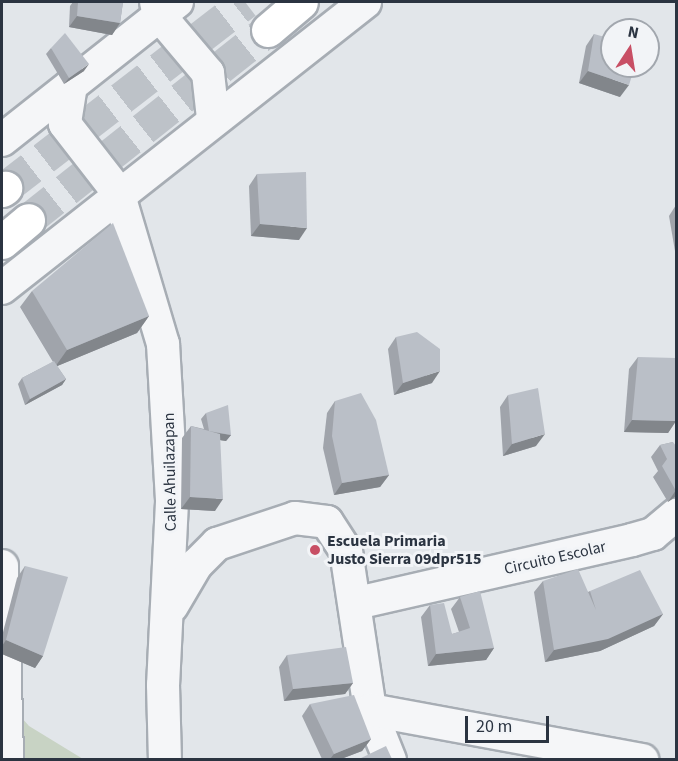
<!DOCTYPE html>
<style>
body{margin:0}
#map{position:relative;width:678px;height:761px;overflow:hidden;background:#e2e6ea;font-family:"Source Sans 3",sans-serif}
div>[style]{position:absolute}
.green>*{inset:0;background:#c8d3c4}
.major-tunnel>*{height:33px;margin-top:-16.5px;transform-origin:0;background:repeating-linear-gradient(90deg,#bdc2c8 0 33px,transparent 0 49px)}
.roads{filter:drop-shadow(2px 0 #a7adb4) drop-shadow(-2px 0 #a7adb4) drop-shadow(0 2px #a7adb4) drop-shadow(0 -2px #a7adb4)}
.minor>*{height:32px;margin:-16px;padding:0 16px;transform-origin:16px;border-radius:16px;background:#f5f6f8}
.major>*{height:33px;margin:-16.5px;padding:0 16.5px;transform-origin:16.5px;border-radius:16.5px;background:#fff}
.wall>*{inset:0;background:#a0a4ab}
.shaded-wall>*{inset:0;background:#82868b}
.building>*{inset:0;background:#babfc7}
.dots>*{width:16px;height:16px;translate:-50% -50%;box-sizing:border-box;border:3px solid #f2f4f7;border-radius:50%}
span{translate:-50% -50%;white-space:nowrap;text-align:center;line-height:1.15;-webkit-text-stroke:6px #f2f4f7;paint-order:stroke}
.street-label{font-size:16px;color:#2b3441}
.poi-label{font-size:16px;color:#2b3441;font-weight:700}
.left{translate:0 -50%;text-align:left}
.frame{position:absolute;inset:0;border:3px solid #2b3441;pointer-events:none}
.north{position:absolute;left:600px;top:18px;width:60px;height:60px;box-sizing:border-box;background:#f2f4f7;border:2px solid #a2a7ae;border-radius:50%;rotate:12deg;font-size:16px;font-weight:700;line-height:24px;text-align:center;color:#2b3441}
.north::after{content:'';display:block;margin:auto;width:21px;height:27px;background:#c84f65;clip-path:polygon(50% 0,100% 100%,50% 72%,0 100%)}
.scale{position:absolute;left:465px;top:716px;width:84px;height:27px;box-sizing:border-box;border:3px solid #2b3441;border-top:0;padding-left:8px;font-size:18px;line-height:21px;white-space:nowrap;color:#2b3441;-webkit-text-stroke:4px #f2f4f7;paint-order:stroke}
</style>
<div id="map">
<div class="green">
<div style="clip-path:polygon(12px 707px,29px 726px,83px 759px,2px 759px)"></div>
</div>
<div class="major-tunnel">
<div style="left:5px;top:188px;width:304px;rotate:-37.7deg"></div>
<div style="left:28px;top:220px;width:306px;rotate:-38.4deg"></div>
</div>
<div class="roads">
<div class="minor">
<div style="left:156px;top:2px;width:13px;rotate:77deg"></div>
<div style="left:159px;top:15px;width:76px;rotate:49.8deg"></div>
<div style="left:208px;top:73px;width:45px;rotate:83.7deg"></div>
<div style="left:71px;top:85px;width:39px;rotate:99deg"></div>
<div style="left:65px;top:124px;width:86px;rotate:52.1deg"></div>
<div style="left:118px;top:192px;width:159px;rotate:73.5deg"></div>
<div style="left:163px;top:344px;width:158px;rotate:86.7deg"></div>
<div style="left:172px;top:502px;width:183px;rotate:92.8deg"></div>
<div style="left:163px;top:685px;width:75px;rotate:88.5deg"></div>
<div style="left:2px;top:140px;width:223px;rotate:-38.3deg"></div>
<div style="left:2px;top:288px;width:462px;rotate:-38.2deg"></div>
<div style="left:2px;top:566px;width:194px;rotate:88.5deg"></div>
<div style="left:357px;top:603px;width:282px;rotate:-12.9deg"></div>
<div style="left:632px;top:540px;width:22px;rotate:-16deg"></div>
<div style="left:653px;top:534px;width:30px;rotate:-40deg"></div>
<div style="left:172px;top:606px;width:48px;rotate:-59.7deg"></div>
<div style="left:196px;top:565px;width:30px;rotate:-45deg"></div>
<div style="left:217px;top:544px;width:82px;rotate:-18.4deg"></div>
<div style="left:295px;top:518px;width:32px;rotate:7deg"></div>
<div style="left:327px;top:522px;width:35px;rotate:57deg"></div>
<div style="left:346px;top:551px;width:161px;rotate:81.4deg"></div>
<div style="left:370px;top:710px;width:54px;rotate:68.2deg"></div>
<div style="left:370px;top:710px;width:277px;rotate:10.4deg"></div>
</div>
<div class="major">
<div style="left:268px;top:30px;width:43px;rotate:-40.3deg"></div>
<div style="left:2px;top:190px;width:4px;rotate:-34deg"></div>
<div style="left:2px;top:242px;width:34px;rotate:-40deg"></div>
</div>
</div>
<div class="wall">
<div style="clip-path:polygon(73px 2px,123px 2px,120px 23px,112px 35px,69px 27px,70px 6px)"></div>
<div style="clip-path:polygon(594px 34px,620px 97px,579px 83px,586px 46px)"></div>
<div style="clip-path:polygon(51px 48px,84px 71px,64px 84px,46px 54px)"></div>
<div style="clip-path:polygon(257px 174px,299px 240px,251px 236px,249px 186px)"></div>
<div style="clip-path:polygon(676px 205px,676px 257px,669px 216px)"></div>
<div style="clip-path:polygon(32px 291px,149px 316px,137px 333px,57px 366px,66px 379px,62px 385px,25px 405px,18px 384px,22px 378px,53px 362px,20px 307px)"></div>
<div style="clip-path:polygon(396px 337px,432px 383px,394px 395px,388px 349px)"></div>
<div style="clip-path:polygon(638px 357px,676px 421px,668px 433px,624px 432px,629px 369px)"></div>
<div style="clip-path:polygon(508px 395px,536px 446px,503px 456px,500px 407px)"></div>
<div style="clip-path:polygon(335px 401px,389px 475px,380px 487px,334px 495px,323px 448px,327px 413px)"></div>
<div style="clip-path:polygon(206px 413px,231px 435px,226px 441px,220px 440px,215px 511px,181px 509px,182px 438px,191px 426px,204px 429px,201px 419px)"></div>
<div style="clip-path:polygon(673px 442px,676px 496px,668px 502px,653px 477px,658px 471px,651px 457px,660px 445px)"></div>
<div style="clip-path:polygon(25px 566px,43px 656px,35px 668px,2px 654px,2px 636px,17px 578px)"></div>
<div style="clip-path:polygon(543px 581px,588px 592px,590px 591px,663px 614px,654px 626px,600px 651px,545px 662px,534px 592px)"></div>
<div style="clip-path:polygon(460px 597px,494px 648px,486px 660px,428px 666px,421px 617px,430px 605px,452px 634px,459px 632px,451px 609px)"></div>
<div style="clip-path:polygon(287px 655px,353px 683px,345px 694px,284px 701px,279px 667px)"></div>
<div style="clip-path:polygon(310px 704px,371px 739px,362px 751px,341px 759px,322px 759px,302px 716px)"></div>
</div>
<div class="shaded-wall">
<div style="clip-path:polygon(77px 16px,120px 23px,112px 35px,69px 27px)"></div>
<div style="clip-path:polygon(89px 64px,84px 71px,64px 84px,69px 78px)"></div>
<div style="clip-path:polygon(588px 71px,629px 85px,620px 97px,579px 83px)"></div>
<div style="clip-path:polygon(260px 224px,307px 228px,299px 240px,251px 236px)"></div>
<div style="clip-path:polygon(149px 316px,137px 333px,55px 367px,67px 350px)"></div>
<div style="clip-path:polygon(440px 371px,432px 383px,394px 395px,403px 383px)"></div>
<div style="clip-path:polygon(66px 379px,62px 385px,25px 405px,30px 399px)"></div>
<div style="clip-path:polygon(632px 420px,676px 421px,668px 433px,624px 432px)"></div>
<div style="clip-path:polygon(210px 432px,231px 435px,226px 441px,205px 438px)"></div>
<div style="clip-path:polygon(545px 434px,536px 446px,503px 456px,512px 444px)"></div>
<div style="clip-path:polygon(389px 475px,380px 487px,334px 495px,342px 483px)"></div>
<div style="clip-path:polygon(676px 490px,676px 496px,668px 502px)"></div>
<div style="clip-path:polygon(190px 497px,223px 499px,215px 511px,181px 509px)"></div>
<div style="clip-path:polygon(663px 614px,654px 626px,600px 651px,545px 662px,554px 650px)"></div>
<div style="clip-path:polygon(6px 640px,43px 656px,35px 668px,2px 654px,2px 646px)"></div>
<div style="clip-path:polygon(494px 648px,486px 660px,428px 666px,436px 654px)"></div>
<div style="clip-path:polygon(353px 683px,345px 694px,284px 701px,293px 689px)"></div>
<div style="clip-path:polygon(371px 739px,362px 751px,341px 759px,330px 759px,334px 754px)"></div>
</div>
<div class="building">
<div style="clip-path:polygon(78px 2px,123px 2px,120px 23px,77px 16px)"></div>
<div style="clip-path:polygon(65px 33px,89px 64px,69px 78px,51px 48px)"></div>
<div style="clip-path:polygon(594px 34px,612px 39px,612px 66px,635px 66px,629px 85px,588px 71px)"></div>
<div style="clip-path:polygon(306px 172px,307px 228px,260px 224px,257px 174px)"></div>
<div style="clip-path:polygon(113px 223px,149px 316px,67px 350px,32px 291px)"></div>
<div style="clip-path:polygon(417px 332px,440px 349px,440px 371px,403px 383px,396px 337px)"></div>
<div style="clip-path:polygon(638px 357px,676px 358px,676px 421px,632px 420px)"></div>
<div style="clip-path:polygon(54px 361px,66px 379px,30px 399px,22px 378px)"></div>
<div style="clip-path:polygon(538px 388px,545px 434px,512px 444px,508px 395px)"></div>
<div style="clip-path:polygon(361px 393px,376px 420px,389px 475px,342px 483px,332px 436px,335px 401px)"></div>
<div style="clip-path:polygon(228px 405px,231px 435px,209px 431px,206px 413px)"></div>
<div style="clip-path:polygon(191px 426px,220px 434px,223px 499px,190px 497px)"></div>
<div style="clip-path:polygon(673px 442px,676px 446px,676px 491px,662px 466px,667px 459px,660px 445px)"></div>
<div style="clip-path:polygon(25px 566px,68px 577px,43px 656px,6px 640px)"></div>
<div style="clip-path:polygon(578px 569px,596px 610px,590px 591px,640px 570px,663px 614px,608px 639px,554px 650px,543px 581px)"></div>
<div style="clip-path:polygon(480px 591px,494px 648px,436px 654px,430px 605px,444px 603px,452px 634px,470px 628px,460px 597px)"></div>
<div style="clip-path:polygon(346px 647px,353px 683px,293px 689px,287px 655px)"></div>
<div style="clip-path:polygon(354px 695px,371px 739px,334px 754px,310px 704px)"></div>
<div style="clip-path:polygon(386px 746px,392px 759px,359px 759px)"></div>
</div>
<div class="dots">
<div style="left:315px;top:550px;background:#c84f65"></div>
</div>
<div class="street-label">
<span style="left:170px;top:472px;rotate:-91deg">Calle Ahuilazapan</span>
<span style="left:555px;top:558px;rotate:-13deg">Circuito Escolar</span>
</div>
<div class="poi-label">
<span class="left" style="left:327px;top:550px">Escuela Primaria<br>Justo Sierra 09dpr515</span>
</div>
<div class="frame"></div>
<div class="north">N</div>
<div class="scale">20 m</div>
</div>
